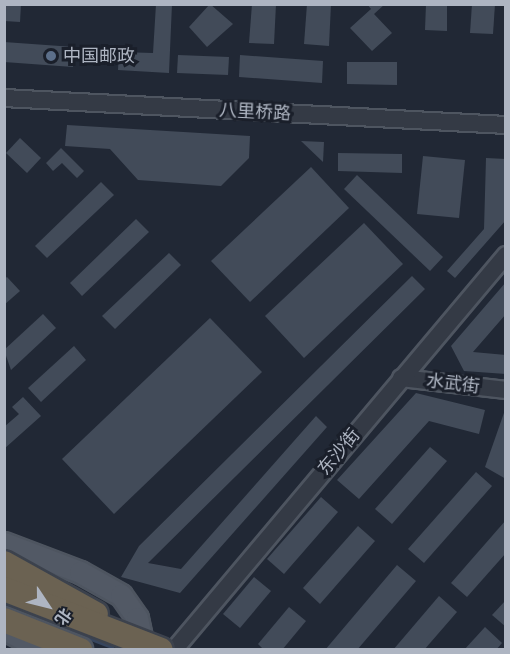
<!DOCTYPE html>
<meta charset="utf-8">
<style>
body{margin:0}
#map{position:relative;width:510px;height:654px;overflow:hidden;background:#212835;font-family:Helvetica,"Noto Sans SC",sans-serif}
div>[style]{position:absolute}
.stream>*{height:4px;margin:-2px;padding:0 2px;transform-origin:2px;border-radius:2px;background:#37455d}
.building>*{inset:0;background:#424b59}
.roads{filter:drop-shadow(2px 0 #4e5560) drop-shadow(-2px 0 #4e5560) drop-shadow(0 2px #4e5560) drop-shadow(0 -2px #4e5560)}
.minor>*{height:16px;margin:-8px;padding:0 8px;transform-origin:8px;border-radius:8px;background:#343a45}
.major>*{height:21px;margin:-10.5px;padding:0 10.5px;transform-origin:10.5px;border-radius:10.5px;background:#525965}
.highway>*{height:24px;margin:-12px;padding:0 12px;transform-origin:12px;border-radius:12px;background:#6b6252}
.bridges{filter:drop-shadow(2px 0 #3c424d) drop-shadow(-2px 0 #3c424d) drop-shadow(0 2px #3c424d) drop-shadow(0 -2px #3c424d)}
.highway-bridge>*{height:24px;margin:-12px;padding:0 12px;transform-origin:12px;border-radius:12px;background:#6b6252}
.dots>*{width:16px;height:16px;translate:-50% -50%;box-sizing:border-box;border:3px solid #1a1f2a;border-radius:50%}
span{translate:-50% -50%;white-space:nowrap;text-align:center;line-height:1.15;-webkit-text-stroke:6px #1a1f2a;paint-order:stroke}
.poi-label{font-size:18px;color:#aeb5c2}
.left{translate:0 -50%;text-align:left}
.street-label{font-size:18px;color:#aeb5c2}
.frame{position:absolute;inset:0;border:6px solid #aeb5c2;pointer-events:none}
.north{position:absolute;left:18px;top:576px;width:60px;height:60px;-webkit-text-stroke:4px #1a1f2a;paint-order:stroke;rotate:125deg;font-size:16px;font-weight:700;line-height:24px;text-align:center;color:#aeb5c2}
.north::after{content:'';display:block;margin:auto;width:21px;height:27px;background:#aeb5c2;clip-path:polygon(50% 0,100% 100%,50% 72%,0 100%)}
</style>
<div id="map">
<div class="stream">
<div style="left:4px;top:606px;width:116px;rotate:20.8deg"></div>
</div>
<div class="building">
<div style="clip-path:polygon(4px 4px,21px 4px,20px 22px,4px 21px)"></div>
<div style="clip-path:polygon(156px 4px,172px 4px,169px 73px,118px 70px,119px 52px,153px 53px)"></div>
<div style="clip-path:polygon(210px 4px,233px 24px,207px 47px,189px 27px)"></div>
<div style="clip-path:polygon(252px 4px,276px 4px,274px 44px,249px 43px)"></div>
<div style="clip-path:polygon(307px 4px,331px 4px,329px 46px,304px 44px)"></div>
<div style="clip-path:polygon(367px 4px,385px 4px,374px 14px,392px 33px,372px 51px,350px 28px,371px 9px)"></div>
<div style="clip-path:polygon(426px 4px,447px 4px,447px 31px,425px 30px)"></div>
<div style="clip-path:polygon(472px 4px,495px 4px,493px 34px,470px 33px)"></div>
<div style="clip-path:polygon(4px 42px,74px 47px,73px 67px,4px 62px)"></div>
<div style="clip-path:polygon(178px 55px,229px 57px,228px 75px,177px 73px)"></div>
<div style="clip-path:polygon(240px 55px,323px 61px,322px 83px,239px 77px)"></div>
<div style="clip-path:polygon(347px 62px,397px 62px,397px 85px,347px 84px)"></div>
<div style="clip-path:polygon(67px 125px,250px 136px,249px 158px,221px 186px,138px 180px,110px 149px,65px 146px)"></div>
<div style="clip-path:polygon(20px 138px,41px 158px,27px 173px,6px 153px)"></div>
<div style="clip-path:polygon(301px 141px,324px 142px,323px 162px)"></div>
<div style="clip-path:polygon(61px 148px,84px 171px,77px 178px,62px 163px,53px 171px,46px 163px)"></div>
<div style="clip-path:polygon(338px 153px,402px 154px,402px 173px,338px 171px)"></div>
<div style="clip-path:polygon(423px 156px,465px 160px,459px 218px,417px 214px)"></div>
<div style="clip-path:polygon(486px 158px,506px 159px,506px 220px,455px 278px,447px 271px,484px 229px)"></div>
<div style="clip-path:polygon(311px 167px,349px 208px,250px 302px,211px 261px)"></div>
<div style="clip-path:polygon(357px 175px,443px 257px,430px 271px,344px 189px)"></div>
<div style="clip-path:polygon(101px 182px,114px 195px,47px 258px,35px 246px)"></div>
<div style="clip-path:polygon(136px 219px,149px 232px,82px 296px,70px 283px)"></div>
<div style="clip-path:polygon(364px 223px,403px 264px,304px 358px,265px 316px)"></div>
<div style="clip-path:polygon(169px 253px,181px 265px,115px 329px,102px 316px)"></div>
<div style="clip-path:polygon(412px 276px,425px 289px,148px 563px,181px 569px,316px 416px,327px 427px,180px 593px,121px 577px,139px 546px)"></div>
<div style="clip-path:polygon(7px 277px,20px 291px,4px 305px,4px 279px)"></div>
<div style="clip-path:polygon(506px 282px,506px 314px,473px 352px,506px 355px,506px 374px,464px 371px,451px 346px)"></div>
<div style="clip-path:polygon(43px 314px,56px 328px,11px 370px,4px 350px)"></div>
<div style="clip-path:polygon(210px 318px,262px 372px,114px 514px,62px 459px)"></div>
<div style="clip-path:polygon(74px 346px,86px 360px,41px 402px,28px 388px)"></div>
<div style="clip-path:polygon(416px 393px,485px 410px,479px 434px,429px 421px,359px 499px,337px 480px)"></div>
<div style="clip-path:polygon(23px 397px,41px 416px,4px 449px,4px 427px,19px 414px,12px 407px)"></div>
<div style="clip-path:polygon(505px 410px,506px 410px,506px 479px,485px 467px)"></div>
<div style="clip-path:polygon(430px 447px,447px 461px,392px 524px,375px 509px)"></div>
<div style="clip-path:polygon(476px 472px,492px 486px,424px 563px,408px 549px)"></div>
<div style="clip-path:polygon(321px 497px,338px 512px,284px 574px,267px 559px)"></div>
<div style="clip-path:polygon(506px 520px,506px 553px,467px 597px,451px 583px)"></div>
<div style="clip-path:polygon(358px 526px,375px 541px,320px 604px,303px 588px)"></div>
<div style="clip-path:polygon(397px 565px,416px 581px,357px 650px,325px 650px)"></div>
<div style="clip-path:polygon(254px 577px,271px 591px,240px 628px,223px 614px)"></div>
<div style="clip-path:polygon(439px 596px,457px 612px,424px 650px,393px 650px)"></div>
<div style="clip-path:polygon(506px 600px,506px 627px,492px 615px)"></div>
<div style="clip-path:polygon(289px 607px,306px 621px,282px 650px,264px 650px,258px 644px)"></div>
<div style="clip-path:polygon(485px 627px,502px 643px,496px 650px,464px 650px)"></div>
</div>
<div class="roads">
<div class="minor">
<div style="left:4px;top:98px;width:503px;rotate:3.08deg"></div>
<div style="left:401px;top:378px;width:106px;rotate:6.5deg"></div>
<div style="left:174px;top:650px;width:516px;rotate:-49.95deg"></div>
</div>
<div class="major">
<div style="left:4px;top:543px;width:81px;rotate:20.9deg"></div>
<div style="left:80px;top:572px;width:47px;rotate:29.3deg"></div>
<div style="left:121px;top:595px;width:28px;rotate:55deg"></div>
<div style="left:137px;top:618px;width:33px;rotate:78deg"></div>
<div style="left:8px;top:631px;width:40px;rotate:28deg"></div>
</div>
<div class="highway">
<div style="left:4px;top:620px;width:82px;rotate:21.5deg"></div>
</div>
</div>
<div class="bridges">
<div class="highway-bridge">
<div style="left:4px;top:563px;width:105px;rotate:29deg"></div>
<div style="left:4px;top:589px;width:168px;rotate:21.2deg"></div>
</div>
</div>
<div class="dots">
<div style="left:51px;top:56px;background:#5c6f8a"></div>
</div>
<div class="poi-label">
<span class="left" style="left:63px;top:56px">中国邮政</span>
</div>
<div class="street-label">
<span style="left:255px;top:112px;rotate:3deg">八里桥路</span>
<span style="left:453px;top:384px;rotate:7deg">水武街</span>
<span style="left:339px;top:452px;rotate:-50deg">东沙街</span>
</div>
<div class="frame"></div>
<div class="north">北</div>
</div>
